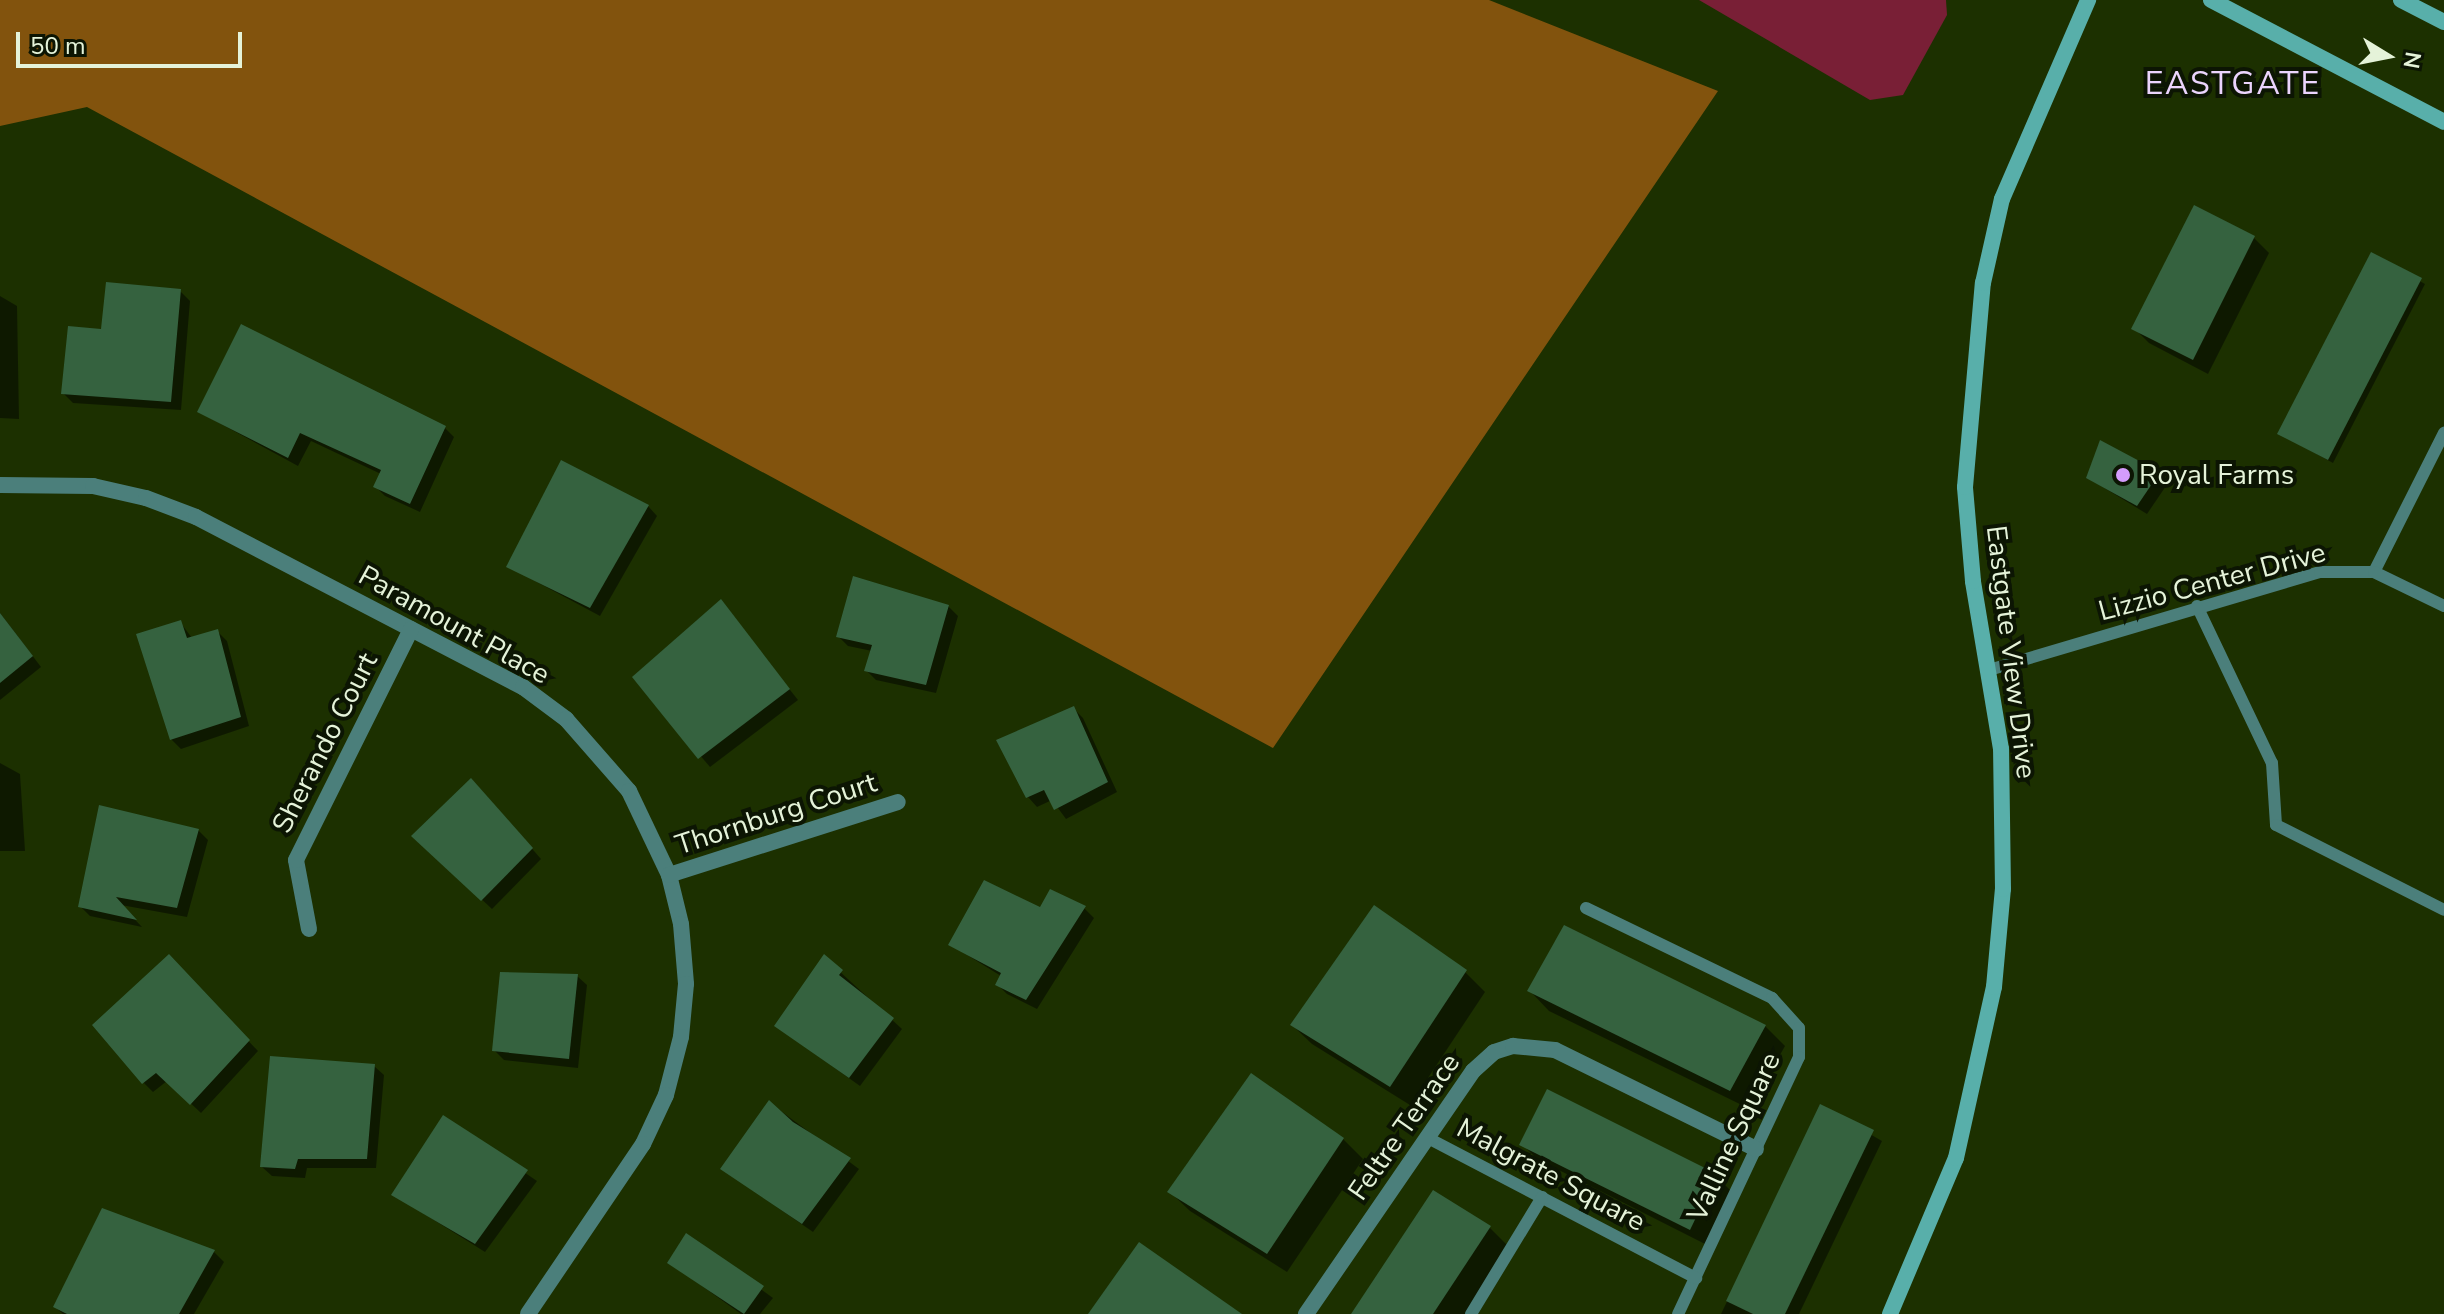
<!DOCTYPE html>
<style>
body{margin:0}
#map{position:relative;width:2444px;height:1314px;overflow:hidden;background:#1c3000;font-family:"Nunito Sans",sans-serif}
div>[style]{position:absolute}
.forest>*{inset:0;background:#82530d}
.water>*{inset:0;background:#791f36}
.shadow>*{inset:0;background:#0007}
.building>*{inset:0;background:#35623f}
.lane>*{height:12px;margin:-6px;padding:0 6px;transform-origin:6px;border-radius:6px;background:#4b7f7b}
.street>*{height:16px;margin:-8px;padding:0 8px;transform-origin:8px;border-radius:8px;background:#4b7f7b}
.secondary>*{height:16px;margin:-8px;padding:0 8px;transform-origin:8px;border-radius:8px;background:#58afaa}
.dots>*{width:22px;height:22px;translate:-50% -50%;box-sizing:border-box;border:4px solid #0c1503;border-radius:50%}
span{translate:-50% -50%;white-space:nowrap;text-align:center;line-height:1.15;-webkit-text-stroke:8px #0c1503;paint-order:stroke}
.poi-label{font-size:28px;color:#e5f3d9}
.left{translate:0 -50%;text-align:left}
.street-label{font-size:28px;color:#e5f3d9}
.quarter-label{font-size:32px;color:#ebd4fd;letter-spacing:2px}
.north{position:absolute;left:2348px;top:16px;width:80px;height:80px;-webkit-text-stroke:6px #0c1503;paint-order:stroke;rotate:100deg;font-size:22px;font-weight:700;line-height:32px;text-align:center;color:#e5f3d9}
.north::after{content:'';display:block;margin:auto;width:28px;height:36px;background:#e5f3d9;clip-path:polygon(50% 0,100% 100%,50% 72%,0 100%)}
.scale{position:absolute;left:16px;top:32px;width:226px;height:36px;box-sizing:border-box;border:4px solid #e5f3d9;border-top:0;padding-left:10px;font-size:24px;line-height:28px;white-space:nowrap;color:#e5f3d9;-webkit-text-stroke:6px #0c1503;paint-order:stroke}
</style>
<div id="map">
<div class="forest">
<div style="clip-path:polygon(0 0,1489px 0,1718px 91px,1273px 748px,87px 107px,0 126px)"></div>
</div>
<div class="water">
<div style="clip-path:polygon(1699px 0,1946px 0,1947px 15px,1903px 95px,1870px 100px)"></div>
</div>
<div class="shadow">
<div style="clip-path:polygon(2195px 208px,2254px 238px,2269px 253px,2208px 374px,2149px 343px,2134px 328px)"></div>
<div style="clip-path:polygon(2372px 255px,2425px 284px,2333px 463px,2279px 433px)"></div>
<div style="clip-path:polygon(180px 291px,190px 301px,181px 410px,73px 403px,63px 393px,103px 331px)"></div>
<div style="clip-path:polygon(0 296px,17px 306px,19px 419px,0 418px)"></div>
<div style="clip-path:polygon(199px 412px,444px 427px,454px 437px,420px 512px,385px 496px,375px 486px,381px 474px,311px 441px,298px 466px)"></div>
<div style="clip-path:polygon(2159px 473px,2168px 483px,2147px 514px,2088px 478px)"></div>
<div style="clip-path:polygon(648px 506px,657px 516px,600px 616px,509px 567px)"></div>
<div style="clip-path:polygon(721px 602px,798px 700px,710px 767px,634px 678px)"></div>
<div style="clip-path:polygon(948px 606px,958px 616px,936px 693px,876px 680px,866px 670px,872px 651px,848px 646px,838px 636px)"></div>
<div style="clip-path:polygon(0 613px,41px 667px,0 700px)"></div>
<div style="clip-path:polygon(180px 622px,192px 638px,218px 632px,227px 641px,249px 726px,181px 749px,171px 739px)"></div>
<div style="clip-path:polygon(1073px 708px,1083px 718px,1117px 792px,1066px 819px,1052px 800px,1037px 807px,1028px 797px)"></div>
<div style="clip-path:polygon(0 763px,20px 774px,25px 851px,0 851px)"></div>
<div style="clip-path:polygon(481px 790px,541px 859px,492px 909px,414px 836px)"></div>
<div style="clip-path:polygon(198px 830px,208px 840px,187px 917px,121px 905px,142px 927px,90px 916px,80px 906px)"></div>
<div style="clip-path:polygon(1084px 908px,1094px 918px,1037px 1009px,1007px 994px,997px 984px,1001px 976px,951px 945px,1041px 910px)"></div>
<div style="clip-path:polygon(169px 957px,258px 1051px,201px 1113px,167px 1081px,153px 1092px,144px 1083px)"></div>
<div style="clip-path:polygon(824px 957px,902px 1029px,860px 1086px,776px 1026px)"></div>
<div style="clip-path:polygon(1465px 972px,1485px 992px,1410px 1105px,1312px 1044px,1292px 1025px)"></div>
<div style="clip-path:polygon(577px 976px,587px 985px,578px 1068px,504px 1060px,494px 1050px)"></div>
<div style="clip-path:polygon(1530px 991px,1765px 1026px,1785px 1046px,1750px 1109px,1549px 1011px)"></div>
<div style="clip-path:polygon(374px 1066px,384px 1075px,376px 1168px,307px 1168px,305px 1178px,272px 1176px,262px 1167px)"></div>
<div style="clip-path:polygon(1548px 1092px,1716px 1176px,1731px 1191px,1705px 1244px,1537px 1159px,1522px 1144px)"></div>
<div style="clip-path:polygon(770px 1103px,859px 1169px,813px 1232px,722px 1169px)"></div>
<div style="clip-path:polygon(1821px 1106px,1882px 1141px,1799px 1314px,1721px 1314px)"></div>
<div style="clip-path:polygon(444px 1118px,537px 1181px,485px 1252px,394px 1195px)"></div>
<div style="clip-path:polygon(1343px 1139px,1363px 1159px,1287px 1272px,1190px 1211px,1170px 1192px)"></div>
<div style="clip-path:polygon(103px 1211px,214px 1252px,224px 1262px,194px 1314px,63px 1314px,55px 1307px)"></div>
<div style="clip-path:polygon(1489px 1227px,1509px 1247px,1465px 1314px,1354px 1314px)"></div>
<div style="clip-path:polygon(687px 1236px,773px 1298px,760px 1314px,741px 1314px,670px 1263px)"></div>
</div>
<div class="building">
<div style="clip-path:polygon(2194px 205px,2255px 236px,2193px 360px,2131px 329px)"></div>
<div style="clip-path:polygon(2371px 252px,2422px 278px,2328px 460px,2277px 434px)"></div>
<div style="clip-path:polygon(106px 282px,181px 289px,171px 402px,61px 394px,68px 326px,101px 329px)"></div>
<div style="clip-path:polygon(241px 324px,446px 426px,410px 504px,373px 487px,381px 470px,300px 433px,288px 458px,197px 412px)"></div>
<div style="clip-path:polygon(2100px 440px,2160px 472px,2137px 506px,2086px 478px)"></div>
<div style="clip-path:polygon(561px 460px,649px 505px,590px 608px,506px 567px)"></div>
<div style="clip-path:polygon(853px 576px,949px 605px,926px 685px,864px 671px,872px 645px,836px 637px)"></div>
<div style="clip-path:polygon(721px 599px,790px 689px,698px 759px,632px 677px)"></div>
<div style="clip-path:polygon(0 613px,33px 656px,0 683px)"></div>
<div style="clip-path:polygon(181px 620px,187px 638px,218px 629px,241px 717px,170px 740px,136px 634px)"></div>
<div style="clip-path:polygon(1074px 706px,1108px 782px,1054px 810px,1044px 790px,1026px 798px,996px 740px)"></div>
<div style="clip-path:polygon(471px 778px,533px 848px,481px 901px,411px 836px)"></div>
<div style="clip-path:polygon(99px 805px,199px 829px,177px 908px,116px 897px,137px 920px,78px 907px)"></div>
<div style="clip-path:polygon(984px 880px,1040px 907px,1050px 889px,1086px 906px,1026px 1000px,995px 985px,1001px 973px,948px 945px)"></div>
<div style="clip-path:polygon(1374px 905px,1467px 970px,1390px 1087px,1290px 1025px)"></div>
<div style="clip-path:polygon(1564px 925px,1766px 1025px,1730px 1091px,1527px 991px)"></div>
<div style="clip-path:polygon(169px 954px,250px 1040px,190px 1105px,156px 1073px,142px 1084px,92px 1025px)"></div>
<div style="clip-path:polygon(824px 954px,843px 970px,839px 975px,894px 1018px,849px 1078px,774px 1026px)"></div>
<div style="clip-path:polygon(500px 972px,578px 974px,569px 1059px,492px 1051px)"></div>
<div style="clip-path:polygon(270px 1056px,375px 1064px,367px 1159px,298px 1159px,295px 1169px,260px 1167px)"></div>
<div style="clip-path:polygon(1251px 1073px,1344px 1138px,1267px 1254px,1167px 1192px)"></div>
<div style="clip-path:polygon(1547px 1089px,1717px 1174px,1690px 1230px,1519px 1145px)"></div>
<div style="clip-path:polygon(769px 1100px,793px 1122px,851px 1158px,802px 1224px,720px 1169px)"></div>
<div style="clip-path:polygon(1820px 1104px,1874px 1130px,1785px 1314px,1753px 1314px,1726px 1301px)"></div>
<div style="clip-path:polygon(443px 1115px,528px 1170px,475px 1244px,391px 1195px)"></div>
<div style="clip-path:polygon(1433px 1190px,1491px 1226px,1433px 1314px,1351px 1314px)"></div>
<div style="clip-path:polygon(102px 1208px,215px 1250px,179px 1314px,67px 1314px,53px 1307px)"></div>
<div style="clip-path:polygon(686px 1233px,764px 1286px,744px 1314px,667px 1263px)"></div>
<div style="clip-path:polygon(1139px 1242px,1242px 1314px,1088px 1314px)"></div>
</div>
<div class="lane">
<div style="left:2374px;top:572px;width:156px;rotate:-63.3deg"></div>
<div style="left:2197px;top:606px;width:174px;rotate:64.5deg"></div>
<div style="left:2272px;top:763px;width:62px;rotate:86.3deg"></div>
<div style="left:2276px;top:825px;width:188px;rotate:26.8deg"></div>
<div style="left:1989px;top:670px;width:345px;rotate:-16.5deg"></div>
<div style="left:2320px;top:572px;width:54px"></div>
<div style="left:2374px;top:572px;width:78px;rotate:25.9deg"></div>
<div style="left:1586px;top:908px;width:207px;rotate:25.8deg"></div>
<div style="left:1772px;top:998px;width:40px;rotate:48deg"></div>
<div style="left:1799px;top:1028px;width:29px;rotate:90deg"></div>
<div style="left:1799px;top:1057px;width:284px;rotate:115.2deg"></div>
<div style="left:1426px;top:1137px;width:305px;rotate:27.6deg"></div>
<div style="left:1471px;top:1314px;width:137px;rotate:-58.7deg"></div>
</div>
<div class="street">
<div style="left:0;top:485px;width:93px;rotate:0.6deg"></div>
<div style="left:93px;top:486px;width:54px;rotate:12.8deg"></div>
<div style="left:146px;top:498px;width:53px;rotate:20.8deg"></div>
<div style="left:196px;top:517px;width:369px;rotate:27.5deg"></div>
<div style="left:523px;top:687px;width:54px;rotate:36.7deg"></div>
<div style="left:566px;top:719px;width:96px;rotate:48.8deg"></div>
<div style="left:629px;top:791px;width:93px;rotate:64.5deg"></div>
<div style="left:669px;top:875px;width:50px;rotate:76.2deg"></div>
<div style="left:681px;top:924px;width:60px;rotate:85.2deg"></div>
<div style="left:686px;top:984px;width:53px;rotate:95.4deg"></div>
<div style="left:681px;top:1037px;width:60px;rotate:104.5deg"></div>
<div style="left:666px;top:1095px;width:54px;rotate:115.1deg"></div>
<div style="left:643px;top:1144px;width:205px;rotate:124.1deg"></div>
<div style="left:669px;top:875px;width:240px;rotate:-17.7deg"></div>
<div style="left:309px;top:929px;width:70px;rotate:-100.7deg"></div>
<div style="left:296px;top:860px;width:258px;rotate:-63.5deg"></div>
<div style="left:1306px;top:1314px;width:295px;rotate:-55.5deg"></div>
<div style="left:1473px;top:1071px;width:28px;rotate:-42deg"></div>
<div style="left:1494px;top:1052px;width:20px;rotate:-18deg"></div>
<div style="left:1513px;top:1046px;width:42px;rotate:5.4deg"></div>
<div style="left:1555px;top:1050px;width:224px;rotate:26.2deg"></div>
</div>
<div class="secondary">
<div style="left:2211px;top:0;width:263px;rotate:27.6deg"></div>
<div style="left:2401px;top:0;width:48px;rotate:27.1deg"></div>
<div style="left:1890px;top:1314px;width:169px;rotate:-67.1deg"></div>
<div style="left:1956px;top:1158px;width:175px;rotate:-77.5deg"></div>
<div style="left:1994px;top:987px;width:98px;rotate:-84.8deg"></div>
<div style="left:2003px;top:889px;width:140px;rotate:-90.8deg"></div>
<div style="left:2001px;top:749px;width:170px;rotate:-99.5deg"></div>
<div style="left:1973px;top:581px;width:94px;rotate:-94.9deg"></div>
<div style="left:1965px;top:487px;width:205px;rotate:-85deg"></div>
<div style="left:1983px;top:283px;width:86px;rotate:-77.3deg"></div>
<div style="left:2002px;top:199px;width:217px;rotate:-66.6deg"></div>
</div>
<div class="dots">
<div style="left:2123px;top:475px;background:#d49cfc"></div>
</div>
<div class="poi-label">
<span class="left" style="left:2139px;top:475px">Royal Farms</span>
</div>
<div class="street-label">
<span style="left:2212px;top:582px;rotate:-15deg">Lizzio Center Drive</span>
<span style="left:454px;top:625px;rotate:29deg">Paramount Place</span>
<span style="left:2011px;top:652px;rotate:83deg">Eastgate View Drive</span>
<span style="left:325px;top:743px;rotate:-63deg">Sherando Court</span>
<span style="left:776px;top:814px;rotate:-18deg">Thornburg Court</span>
<span style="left:1404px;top:1127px;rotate:-55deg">Feltre Terrace</span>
<span style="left:1734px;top:1137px;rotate:-65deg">Valline Square</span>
<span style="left:1551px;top:1175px;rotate:28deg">Malgrate Square</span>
</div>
<div class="quarter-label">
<span style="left:2233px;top:84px">EASTGATE</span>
</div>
<div class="north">N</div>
<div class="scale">50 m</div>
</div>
